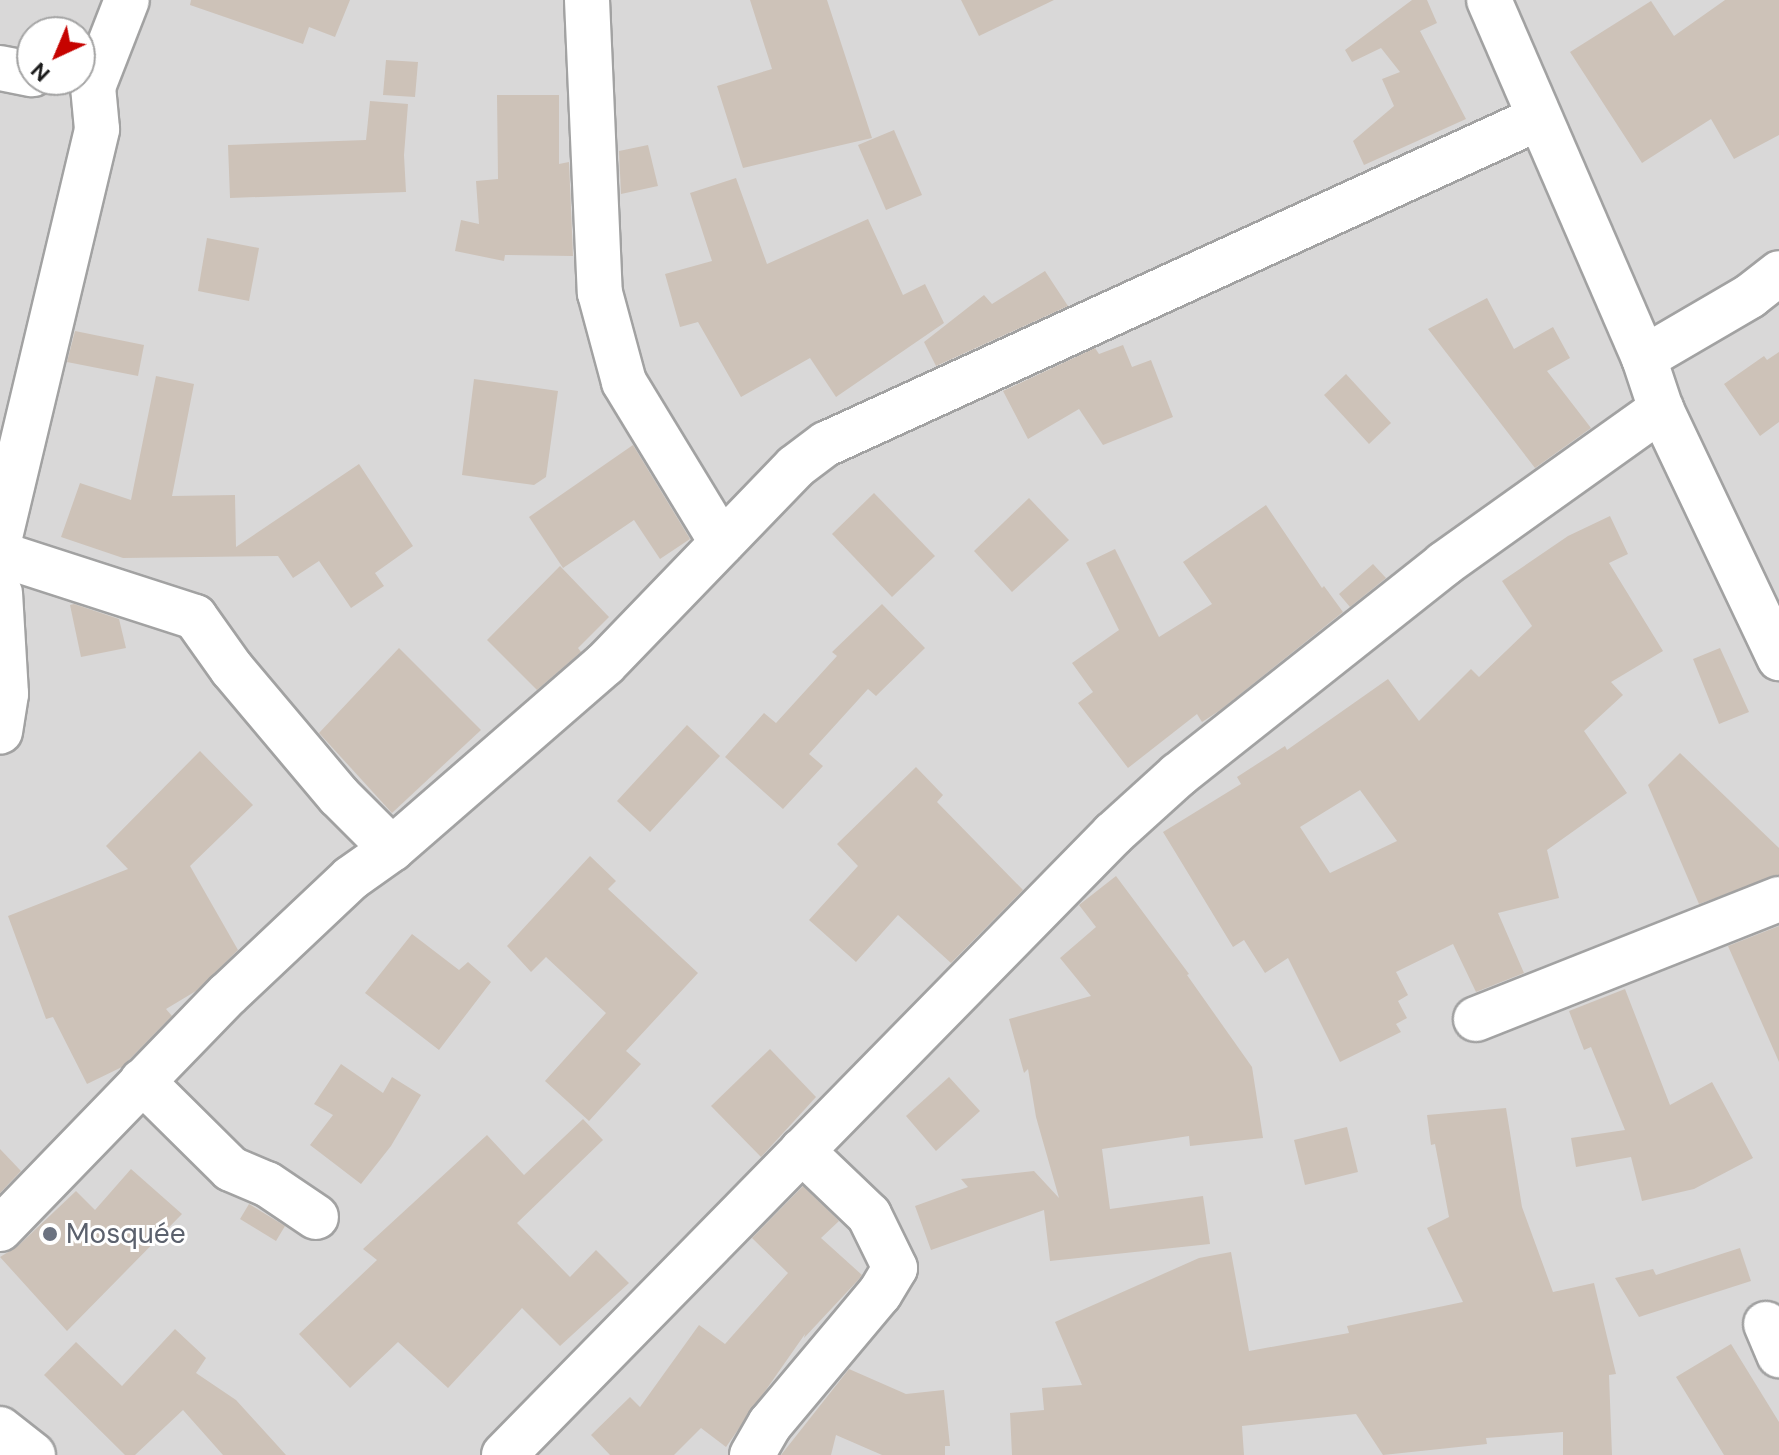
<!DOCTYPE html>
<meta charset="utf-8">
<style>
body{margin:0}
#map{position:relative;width:1779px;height:1455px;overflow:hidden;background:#ede9df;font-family:"DM Sans",sans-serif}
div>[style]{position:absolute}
.residential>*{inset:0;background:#d9d8d8}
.building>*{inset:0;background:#cdc2b8}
.roads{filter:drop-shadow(2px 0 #a2a2a2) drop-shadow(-2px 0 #a2a2a2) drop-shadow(0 2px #a2a2a2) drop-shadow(0 -2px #a2a2a2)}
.minor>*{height:44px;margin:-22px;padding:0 22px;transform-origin:22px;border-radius:22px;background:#fff}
.dots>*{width:22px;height:22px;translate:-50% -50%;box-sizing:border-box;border:4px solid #fff;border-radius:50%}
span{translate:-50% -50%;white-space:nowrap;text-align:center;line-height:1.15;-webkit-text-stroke:6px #fff;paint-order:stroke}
.worship-label{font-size:28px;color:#5b616d}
.left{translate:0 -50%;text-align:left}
.north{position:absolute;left:16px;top:16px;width:80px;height:80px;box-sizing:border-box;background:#fff;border:2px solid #a4a4a4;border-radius:50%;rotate:224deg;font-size:22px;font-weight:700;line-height:32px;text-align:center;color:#1b1b1b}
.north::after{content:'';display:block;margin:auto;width:28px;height:36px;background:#c60300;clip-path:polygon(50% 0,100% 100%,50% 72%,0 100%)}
</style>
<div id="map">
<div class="residential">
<div style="clip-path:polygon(evenodd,0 0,1779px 0,1779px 1455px,0 1455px,0 0,32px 32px,80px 32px,80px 80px,32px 80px,32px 32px)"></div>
</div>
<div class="building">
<div style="clip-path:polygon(191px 0,350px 0,335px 37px,309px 27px,303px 44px,190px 5px)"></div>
<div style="clip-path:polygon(750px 0,827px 0,872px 138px,743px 168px,717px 86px,772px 69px)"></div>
<div style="clip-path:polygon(961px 0,1054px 0,979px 36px)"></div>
<div style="clip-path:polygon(1412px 0,1427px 0,1437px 23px,1420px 31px,1466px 119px,1364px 165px,1353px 141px,1394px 106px,1382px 79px,1400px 72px,1381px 48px,1352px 62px,1345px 50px)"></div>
<div style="clip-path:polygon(1725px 0,1779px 0,1779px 135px,1734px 159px,1711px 119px,1642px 163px,1570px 52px,1651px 1px,1674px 36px)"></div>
<div style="clip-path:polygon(386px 60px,418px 62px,415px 97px,383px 95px)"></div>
<div style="clip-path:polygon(497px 95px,559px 95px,559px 164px,569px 162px,573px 256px,505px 255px,504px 261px,455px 251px,461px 220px,479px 224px,476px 181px,498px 179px)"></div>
<div style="clip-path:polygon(370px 101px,408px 104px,404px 155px,406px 192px,230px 198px,228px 145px,366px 140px)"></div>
<div style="clip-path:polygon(894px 130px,922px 195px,886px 210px,858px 145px)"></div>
<div style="clip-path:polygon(648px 145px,658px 186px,621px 194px,619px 151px)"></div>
<div style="clip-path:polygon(736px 178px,767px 264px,868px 219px,903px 295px,925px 284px,944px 323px,836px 397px,810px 358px,741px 397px,698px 322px,680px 327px,665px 274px,712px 261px,690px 193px)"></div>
<div style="clip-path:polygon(207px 238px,259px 248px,249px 301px,198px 291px)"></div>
<div style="clip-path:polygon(1045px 271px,1068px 306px,936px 366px,924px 342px,984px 295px,992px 304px)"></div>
<div style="clip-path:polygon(1487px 298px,1514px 349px,1553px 327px,1570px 358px,1547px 371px,1591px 428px,1535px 468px,1428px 329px)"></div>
<div style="clip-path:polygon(75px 331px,144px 345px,138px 376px,67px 362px)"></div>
<div style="clip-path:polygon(1123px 345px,1132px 367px,1151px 360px,1173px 417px,1103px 445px,1079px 409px,1028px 439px,1003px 391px,1095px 348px,1099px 354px)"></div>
<div style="clip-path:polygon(1779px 352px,1779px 422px,1760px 436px,1724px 384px,1764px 356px,1767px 360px)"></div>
<div style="clip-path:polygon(1346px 374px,1391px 423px,1369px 444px,1324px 395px)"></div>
<div style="clip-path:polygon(156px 376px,194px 384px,172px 496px,235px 495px,236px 547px,359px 464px,413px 546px,375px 573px,384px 586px,351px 608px,319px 561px,293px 578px,278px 556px,123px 558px,61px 537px,80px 483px,131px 500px)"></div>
<div style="clip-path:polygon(474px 379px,558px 391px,546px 477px,534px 485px,462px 475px)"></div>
<div style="clip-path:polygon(633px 445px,690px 539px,660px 559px,634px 520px,563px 568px,529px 517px)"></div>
<div style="clip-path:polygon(874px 493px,935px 556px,892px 597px,832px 534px)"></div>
<div style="clip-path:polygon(1029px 498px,1069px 540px,1012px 592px,974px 551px)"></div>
<div style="clip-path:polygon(1266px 505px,1322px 588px,1324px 586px,1343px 612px,1219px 711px,1202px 722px,1197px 714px,1128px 768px,1078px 703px,1093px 692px,1072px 663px,1119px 630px,1086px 563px,1115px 549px,1159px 637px,1212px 604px,1183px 562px)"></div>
<div style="clip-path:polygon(evenodd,1610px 516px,1628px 554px,1609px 563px,1663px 651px,1611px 682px,1623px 695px,1584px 731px,1627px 793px,1547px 850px,1559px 898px,1498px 913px,1524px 973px,1476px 992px,1453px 944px,1396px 972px,1408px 995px,1398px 1001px,1407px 1018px,1396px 1024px,1401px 1032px,1340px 1062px,1288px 958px,1265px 973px,1244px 940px,1233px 947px,1163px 832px,1241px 784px,1237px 777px,1285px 746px,1287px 750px,1388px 679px,1419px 721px,1471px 669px,1479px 677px,1532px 626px,1502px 581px,1568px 536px,1610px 516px,1360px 790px,1397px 841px,1330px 873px,1300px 827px,1360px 790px)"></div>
<div style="clip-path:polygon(1373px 564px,1386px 578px,1350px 607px,1339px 594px)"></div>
<div style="clip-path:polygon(560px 566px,609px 617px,578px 648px,581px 652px,537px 690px,487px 640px)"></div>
<div style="clip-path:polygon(74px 604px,119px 619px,126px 648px,81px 657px,70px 605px)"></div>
<div style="clip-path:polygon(882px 604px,925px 648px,876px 696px,868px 689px,809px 754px,823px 766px,783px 809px,725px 757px,764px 713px,776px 723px,837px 656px,832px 652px)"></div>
<div style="clip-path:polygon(399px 648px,481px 730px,392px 813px,319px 733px)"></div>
<div style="clip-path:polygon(1720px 648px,1749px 712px,1719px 724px,1693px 659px)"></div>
<div style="clip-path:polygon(687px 725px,720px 756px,650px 832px,617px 801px)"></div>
<div style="clip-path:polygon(200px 751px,253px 805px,190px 866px,238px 950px,196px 991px,166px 1009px,172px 1016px,122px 1067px,87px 1084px,53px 1017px,46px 1019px,8px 916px,128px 869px,106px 846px)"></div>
<div style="clip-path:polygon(1680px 753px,1779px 848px,1779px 875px,1699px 904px,1648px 785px)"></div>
<div style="clip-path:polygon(916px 767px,943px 795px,937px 802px,1023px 890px,951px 963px,898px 915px,856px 962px,809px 920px,858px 866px,837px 844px)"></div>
<div style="clip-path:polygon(590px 856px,616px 881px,608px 889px,698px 973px,626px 1051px,641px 1064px,589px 1121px,545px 1081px,606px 1013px,546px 957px,531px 972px,507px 946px)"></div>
<div style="clip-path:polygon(1116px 876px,1189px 974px,1187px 975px,1252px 1067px,1263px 1138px,1190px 1146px,1189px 1136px,1102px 1149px,1110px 1209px,1203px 1196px,1210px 1244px,1050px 1261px,1044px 1210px,931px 1250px,915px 1206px,968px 1187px,961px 1179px,1034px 1171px,1059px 1198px,1036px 1117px,1028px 1069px,1024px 1073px,1009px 1019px,1091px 996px,1060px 958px,1096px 927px,1079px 905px)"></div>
<div style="clip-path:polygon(1779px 926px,1779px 1062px,1728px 946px)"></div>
<div style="clip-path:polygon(412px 934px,459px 970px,468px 962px,491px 982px,439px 1050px,365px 993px)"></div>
<div style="clip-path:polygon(1625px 989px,1670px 1105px,1712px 1082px,1753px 1158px,1694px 1189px,1642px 1201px,1631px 1157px,1576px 1167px,1571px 1138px,1625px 1130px,1591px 1047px,1584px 1050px,1569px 1011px)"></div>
<div style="clip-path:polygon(770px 1049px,816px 1097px,761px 1157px,711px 1106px)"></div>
<div style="clip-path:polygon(341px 1064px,383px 1093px,392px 1077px,421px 1095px,391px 1146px,361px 1184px,310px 1145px,333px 1115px,314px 1104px)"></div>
<div style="clip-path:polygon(949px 1077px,980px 1111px,936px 1151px,906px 1116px)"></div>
<div style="clip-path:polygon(1506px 1108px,1522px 1207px,1553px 1292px,1594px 1283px,1616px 1374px,1609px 1375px,1612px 1455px,1563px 1455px,1563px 1432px,1486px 1438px,1487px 1444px,1383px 1455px,1356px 1414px,1242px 1426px,1244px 1455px,1012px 1455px,1010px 1413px,1044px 1410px,1042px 1388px,1082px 1385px,1055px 1322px,1199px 1258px,1231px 1252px,1249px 1351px,1349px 1333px,1347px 1326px,1463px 1302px,1427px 1228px,1449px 1217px,1435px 1144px,1431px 1145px,1427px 1115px)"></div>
<div style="clip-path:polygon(583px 1119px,603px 1140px,517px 1223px,570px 1277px,596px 1250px,629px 1283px,560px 1346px,522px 1308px,448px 1388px,398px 1342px,350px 1388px,299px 1334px,377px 1260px,363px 1249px,487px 1135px,524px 1175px)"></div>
<div style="clip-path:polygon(1347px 1127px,1358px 1172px,1305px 1185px,1294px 1140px)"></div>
<div style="clip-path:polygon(0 1149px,21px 1171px,0 1193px)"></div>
<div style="clip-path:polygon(131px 1169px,182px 1214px,67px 1331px,0 1257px,18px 1246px,76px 1191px,95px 1210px)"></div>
<div style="clip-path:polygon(803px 1186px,839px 1221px,821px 1238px,862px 1275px,860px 1278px,804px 1338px,805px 1334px,726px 1447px,701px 1428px,674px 1455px,610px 1455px,591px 1435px,630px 1397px,640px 1407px,699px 1325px,725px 1344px,788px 1273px,752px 1238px)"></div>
<div style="clip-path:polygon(249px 1204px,285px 1226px,276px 1241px,240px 1219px)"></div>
<div style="clip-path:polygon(1740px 1248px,1751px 1281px,1639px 1317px,1615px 1278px,1653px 1269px,1656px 1275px)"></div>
<div style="clip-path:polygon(175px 1329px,206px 1358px,196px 1373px,236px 1400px,286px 1455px,223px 1455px,183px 1410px,135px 1455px,125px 1455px,44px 1375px,76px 1342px,122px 1386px)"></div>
<div style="clip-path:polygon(1731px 1344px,1779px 1422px,1779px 1455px,1724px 1455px,1676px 1377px)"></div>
<div style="clip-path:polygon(849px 1369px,906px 1394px,944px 1390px,950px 1446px,945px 1446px,945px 1455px,882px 1455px,836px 1435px,831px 1455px,781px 1455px)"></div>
</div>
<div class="roads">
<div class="minor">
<div style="left:587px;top:0;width:293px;rotate:87.5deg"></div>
<div style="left:600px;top:293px;width:92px;rotate:74.9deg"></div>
<div style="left:624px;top:382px;width:188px;rotate:58.7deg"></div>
<div style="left:1489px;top:0;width:390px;rotate:66.6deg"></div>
<div style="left:1644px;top:358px;width:54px;rotate:71.6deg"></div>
<div style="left:1661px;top:409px;width:276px;rotate:64.6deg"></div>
<div style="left:0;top:68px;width:33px;rotate:11deg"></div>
<div style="left:1644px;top:358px;width:123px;rotate:-30.3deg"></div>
<div style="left:1750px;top:296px;width:37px;rotate:-38deg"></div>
<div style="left:0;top:537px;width:419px;rotate:-76.6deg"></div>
<div style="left:97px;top:129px;width:42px;rotate:-95.4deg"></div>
<div style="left:93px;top:87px;width:93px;rotate:-68.7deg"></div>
<div style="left:0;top:554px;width:205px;rotate:17.9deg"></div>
<div style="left:195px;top:617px;width:64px;rotate:54.6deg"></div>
<div style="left:232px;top:669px;width:166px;rotate:49.9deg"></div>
<div style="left:339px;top:796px;width:75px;rotate:45deg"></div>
<div style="left:0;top:593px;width:101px;rotate:86.6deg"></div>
<div style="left:6px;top:694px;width:38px;rotate:99deg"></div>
<div style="left:1476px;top:1019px;width:326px;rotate:-21.6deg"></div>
<div style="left:142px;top:1081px;width:125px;rotate:44.7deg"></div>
<div style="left:231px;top:1169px;width:39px;rotate:23deg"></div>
<div style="left:267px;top:1184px;width:59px;rotate:34deg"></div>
<div style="left:0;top:1229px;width:327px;rotate:-45.9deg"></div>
<div style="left:228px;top:994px;width:169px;rotate:-43.3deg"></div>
<div style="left:351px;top:878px;width:50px;rotate:-35.3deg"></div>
<div style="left:392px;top:849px;width:282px;rotate:-41deg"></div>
<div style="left:605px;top:664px;width:274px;rotate:-46deg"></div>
<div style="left:795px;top:467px;width:39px;rotate:-37deg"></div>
<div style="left:826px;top:444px;width:784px;rotate:-24.57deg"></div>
<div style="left:1766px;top:1324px;width:34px;rotate:67deg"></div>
<div style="left:0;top:1429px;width:42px;rotate:38.2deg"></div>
<div style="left:504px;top:1455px;width:870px;rotate:-45.56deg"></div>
<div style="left:1113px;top:834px;width:88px;rotate:-42.2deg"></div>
<div style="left:1178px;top:775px;width:340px;rotate:-38.4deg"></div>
<div style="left:1444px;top:564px;width:267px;rotate:-35.5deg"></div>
<div style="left:752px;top:1455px;width:36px;rotate:-60deg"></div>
<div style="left:770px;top:1424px;width:171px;rotate:-50deg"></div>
<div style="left:880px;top:1293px;width:29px;rotate:-59deg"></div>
<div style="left:895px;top:1268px;width:59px;rotate:-116.1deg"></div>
<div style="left:869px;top:1215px;width:93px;rotate:-136.3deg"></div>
</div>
</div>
<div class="dots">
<div style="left:50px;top:1234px;background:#6b7280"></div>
</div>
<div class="worship-label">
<span class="left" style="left:66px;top:1234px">Mosquée</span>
</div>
<div class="north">N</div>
</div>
